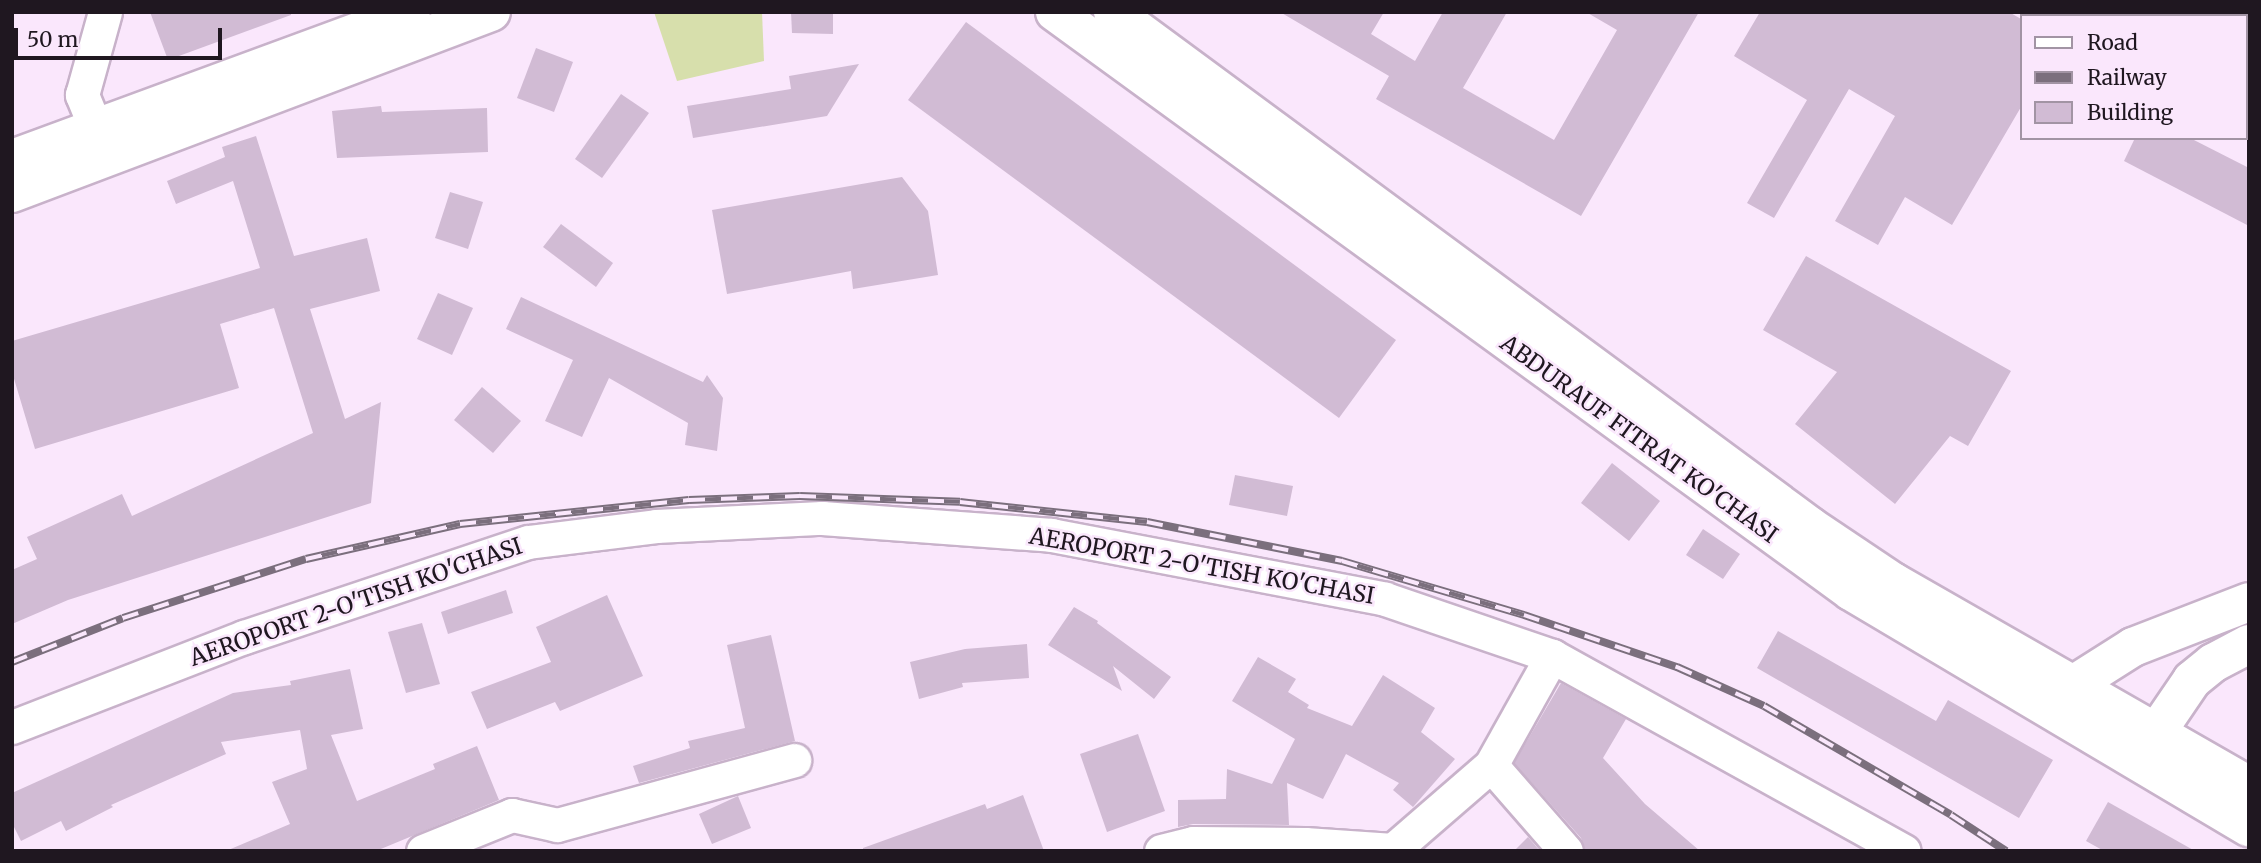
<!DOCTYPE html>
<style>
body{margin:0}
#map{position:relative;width:2261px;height:863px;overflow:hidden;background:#fae7fc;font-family:Merriweather,serif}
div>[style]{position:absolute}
.green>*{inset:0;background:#d7dfac}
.building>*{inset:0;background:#d1bbd4}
.roads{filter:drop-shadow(2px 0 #c8b2ca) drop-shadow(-2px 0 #c8b2ca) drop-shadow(0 2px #c8b2ca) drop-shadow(0 -2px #c8b2ca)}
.minor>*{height:33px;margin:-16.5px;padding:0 16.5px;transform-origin:16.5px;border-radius:16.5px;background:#fff}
.major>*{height:38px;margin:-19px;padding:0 19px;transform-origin:19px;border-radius:19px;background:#fff}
.rail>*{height:8px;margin-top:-4px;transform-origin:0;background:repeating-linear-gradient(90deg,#fae7fc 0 16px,#7b6f7d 0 32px);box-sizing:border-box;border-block:2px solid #7b6f7d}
span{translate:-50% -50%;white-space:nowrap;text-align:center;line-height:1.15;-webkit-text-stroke:5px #fae7fc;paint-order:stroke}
.street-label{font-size:23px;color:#1f1720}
.frame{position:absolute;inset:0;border:14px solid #1f1720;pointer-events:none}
.legend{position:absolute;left:2020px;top:14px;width:228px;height:126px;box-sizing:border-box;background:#fae7fc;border:2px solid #a294a4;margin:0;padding:9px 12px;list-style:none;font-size:21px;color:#1f1720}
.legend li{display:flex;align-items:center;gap:14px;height:35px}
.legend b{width:35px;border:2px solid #a294a4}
.scale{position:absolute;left:14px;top:28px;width:208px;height:32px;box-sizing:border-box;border:4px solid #1f1720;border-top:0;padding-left:9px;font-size:21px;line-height:24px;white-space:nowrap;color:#1f1720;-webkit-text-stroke:5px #fae7fc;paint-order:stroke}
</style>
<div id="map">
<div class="green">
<div style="clip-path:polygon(654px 12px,762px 12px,764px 61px,677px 81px)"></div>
</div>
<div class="building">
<div style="clip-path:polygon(150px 12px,291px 12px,291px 15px,168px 60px)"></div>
<div style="clip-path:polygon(791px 12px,833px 12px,833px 34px,792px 33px)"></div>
<div style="clip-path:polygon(1280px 12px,1384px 12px,1371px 34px,1415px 61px,1443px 12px,1507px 12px,1463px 88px,1554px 140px,1617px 30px,1586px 12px,1699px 12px,1581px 216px,1376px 99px,1389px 76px)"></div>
<div style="clip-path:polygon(1760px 12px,2009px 12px,2021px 19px,2021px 107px,1952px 225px,1905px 197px,1878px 245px,1835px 221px,1895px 116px,1849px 89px,1774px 218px,1747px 203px,1807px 100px,1734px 56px)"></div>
<div style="clip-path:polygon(966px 22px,1396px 340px,1339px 418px,908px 100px)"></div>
<div style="clip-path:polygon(536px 48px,573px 62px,554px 112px,517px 98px)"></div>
<div style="clip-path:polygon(859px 64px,827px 116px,693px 138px,687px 106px,791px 89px,789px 76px)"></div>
<div style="clip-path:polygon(621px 94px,649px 113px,602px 178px,575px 159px)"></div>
<div style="clip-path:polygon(381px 106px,382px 112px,487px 108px,488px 152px,337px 158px,332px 111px)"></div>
<div style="clip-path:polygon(256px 136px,294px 256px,367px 238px,380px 291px,310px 309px,345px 419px,381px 402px,371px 503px,68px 600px,12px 624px,12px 570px,37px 559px,27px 537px,122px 494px,132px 516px,313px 433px,274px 308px,220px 324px,239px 388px,35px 449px,12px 372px,12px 341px,260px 268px,233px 181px,176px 204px,167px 181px,225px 157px,222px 147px)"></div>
<div style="clip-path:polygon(2135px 138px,2190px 138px,2249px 168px,2249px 226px,2124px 161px)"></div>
<div style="clip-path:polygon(902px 177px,928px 211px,938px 275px,853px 289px,851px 271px,727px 294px,712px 210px)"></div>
<div style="clip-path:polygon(450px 192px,483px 202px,468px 249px,435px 238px)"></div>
<div style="clip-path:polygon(561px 224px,613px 263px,596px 287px,543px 247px)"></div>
<div style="clip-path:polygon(1806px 256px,2011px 371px,1968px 446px,1950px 436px,1895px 504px,1795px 424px,1837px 372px,1763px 330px)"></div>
<div style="clip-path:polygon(438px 293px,473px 308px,452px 355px,417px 339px)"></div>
<div style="clip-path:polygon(521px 297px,703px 382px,707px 375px,723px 398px,717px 451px,685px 445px,688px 423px,609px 378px,582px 437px,545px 421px,573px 360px,506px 329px)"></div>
<div style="clip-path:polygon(482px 387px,521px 421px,493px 453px,454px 420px)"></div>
<div style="clip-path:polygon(1612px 463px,1660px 501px,1629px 541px,1581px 503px)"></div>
<div style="clip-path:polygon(1235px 475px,1293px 486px,1287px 516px,1229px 505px)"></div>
<div style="clip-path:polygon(1703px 529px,1740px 554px,1723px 579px,1686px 555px)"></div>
<div style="clip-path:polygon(506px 590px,513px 613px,448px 634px,441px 612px)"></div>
<div style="clip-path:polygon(607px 595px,643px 676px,560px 711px,555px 702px,487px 729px,471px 692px,551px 662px,536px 627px)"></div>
<div style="clip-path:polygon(1074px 607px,1098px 621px,1097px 623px,1171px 677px,1154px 699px,1113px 666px,1122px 691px,1048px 645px)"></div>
<div style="clip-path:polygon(422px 623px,440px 684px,406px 693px,388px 632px)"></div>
<div style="clip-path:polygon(1778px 631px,1936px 721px,1948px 700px,2053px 760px,2019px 818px,1757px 668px)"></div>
<div style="clip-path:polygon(771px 635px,795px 741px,639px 783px,633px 766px,690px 748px,688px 741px,745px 728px,727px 645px)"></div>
<div style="clip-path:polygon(1027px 644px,1029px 678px,962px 683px,963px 687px,919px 699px,910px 662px,965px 649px)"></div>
<div style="clip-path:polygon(1258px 657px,1296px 679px,1288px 692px,1309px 705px,1307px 708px,1352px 726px,1383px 675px,1435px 708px,1421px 732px,1455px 759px,1413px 807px,1393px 790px,1399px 783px,1346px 754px,1323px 799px,1287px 783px,1289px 825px,1193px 824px,1178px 827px,1178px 800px,1226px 799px,1227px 769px,1272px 784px,1295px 739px,1232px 701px)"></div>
<div style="clip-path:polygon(350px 669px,363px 729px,331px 735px,357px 801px,435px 769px,433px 764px,477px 746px,499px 800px,376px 851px,226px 851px,290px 824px,272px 782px,307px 769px,300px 730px,221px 742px,226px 754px,111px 805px,113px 807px,66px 831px,61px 821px,21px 841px,12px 823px,12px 793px,233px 693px,291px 685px,290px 681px)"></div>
<div style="clip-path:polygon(1561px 683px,1626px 719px,1603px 758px,1645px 804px,1700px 851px,1585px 851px,1581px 838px,1514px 763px)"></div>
<div style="clip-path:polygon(1138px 734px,1165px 811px,1107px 832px,1080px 754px)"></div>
<div style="clip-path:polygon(1023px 795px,1044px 851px,863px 851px,863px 848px,985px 804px,987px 809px)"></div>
<div style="clip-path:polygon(738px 796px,751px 828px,712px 844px,699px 814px)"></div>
<div style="clip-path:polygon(2108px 802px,2195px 851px,2104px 851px,2086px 841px)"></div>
<div style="clip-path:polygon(1528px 837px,1540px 851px,1514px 851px)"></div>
</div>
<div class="roads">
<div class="minor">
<div style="left:105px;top:151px;width:61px;rotate:-112.3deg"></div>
<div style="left:82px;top:95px;width:86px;rotate:-74.5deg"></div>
<div style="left:12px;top:727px;width:249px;rotate:-21.2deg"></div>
<div style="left:244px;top:637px;width:299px;rotate:-18.5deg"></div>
<div style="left:528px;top:542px;width:129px;rotate:-7.1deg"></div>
<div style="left:656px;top:526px;width:166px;rotate:-2.8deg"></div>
<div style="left:822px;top:518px;width:230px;rotate:4.2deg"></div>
<div style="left:1051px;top:535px;width:340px;rotate:10.8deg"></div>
<div style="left:1385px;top:599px;width:176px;rotate:18.8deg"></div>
<div style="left:1552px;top:656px;width:402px;rotate:29deg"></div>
<div style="left:1491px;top:765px;width:114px;rotate:48.9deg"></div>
<div style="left:423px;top:851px;width:96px;rotate:-22deg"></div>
<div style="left:512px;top:815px;width:46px;rotate:12.5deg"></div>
<div style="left:557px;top:825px;width:246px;rotate:-15.3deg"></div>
<div style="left:1161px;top:851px;width:33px;rotate:-14deg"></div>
<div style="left:1193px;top:843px;width:112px;rotate:0.5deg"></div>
<div style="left:1305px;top:844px;width:88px;rotate:3.9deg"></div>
<div style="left:1393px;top:850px;width:130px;rotate:-40.9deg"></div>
<div style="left:1491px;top:765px;width:125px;rotate:-60.8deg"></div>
</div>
<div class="major">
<div style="left:1055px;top:12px;width:984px;rotate:36.03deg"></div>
<div style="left:1851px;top:591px;width:463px;rotate:30.7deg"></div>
<div style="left:1113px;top:12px;width:867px;rotate:36.42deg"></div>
<div style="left:1811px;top:527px;width:99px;rotate:33.9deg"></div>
<div style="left:1893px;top:582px;width:410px;rotate:29.8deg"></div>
<div style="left:12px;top:159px;width:425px;rotate:-20.2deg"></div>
<div style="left:12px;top:193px;width:512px;rotate:-20.7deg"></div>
<div style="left:2073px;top:685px;width:71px;rotate:-32.3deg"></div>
<div style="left:2133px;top:647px;width:124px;rotate:-21.2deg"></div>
<div style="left:2132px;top:734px;width:24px;rotate:-2deg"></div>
<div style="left:2156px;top:733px;width:64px;rotate:-55.8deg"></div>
<div style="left:2192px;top:680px;width:27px;rotate:-39deg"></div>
<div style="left:2213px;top:663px;width:41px;rotate:-27.8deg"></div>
</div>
</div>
<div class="rail">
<div style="left:12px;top:662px;width:119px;rotate:-21.6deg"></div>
<div style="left:123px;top:618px;width:192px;rotate:-17.9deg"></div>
<div style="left:306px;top:559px;width:158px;rotate:-12.8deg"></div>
<div style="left:460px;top:524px;width:230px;rotate:-6deg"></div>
<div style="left:689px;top:500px;width:111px;rotate:-2.1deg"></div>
<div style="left:800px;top:496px;width:160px;rotate:2.1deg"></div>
<div style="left:960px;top:502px;width:188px;rotate:6.1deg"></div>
<div style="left:1147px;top:522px;width:199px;rotate:11.3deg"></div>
<div style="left:1342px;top:561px;width:190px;rotate:16.5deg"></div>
<div style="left:1524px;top:615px;width:162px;rotate:18.8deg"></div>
<div style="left:1677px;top:667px;width:95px;rotate:24.1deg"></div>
<div style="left:1764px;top:706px;width:216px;rotate:30.2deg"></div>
<div style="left:1951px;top:815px;width:66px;rotate:33.2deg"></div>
</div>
<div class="street-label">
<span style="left:1639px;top:439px;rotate:36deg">ABDURAUF FITRAT KO'CHASI</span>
<span style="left:1202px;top:566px;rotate:10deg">AEROPORT 2-O'TISH KO'CHASI</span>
<span style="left:356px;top:602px;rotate:-19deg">AEROPORT 2-O'TISH KO'CHASI</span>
</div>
<div class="frame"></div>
<ul class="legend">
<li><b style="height:9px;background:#fff"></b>Road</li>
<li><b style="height:9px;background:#7b6f7d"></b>Railway</li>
<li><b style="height:19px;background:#d1bbd4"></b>Building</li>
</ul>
<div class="scale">50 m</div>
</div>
